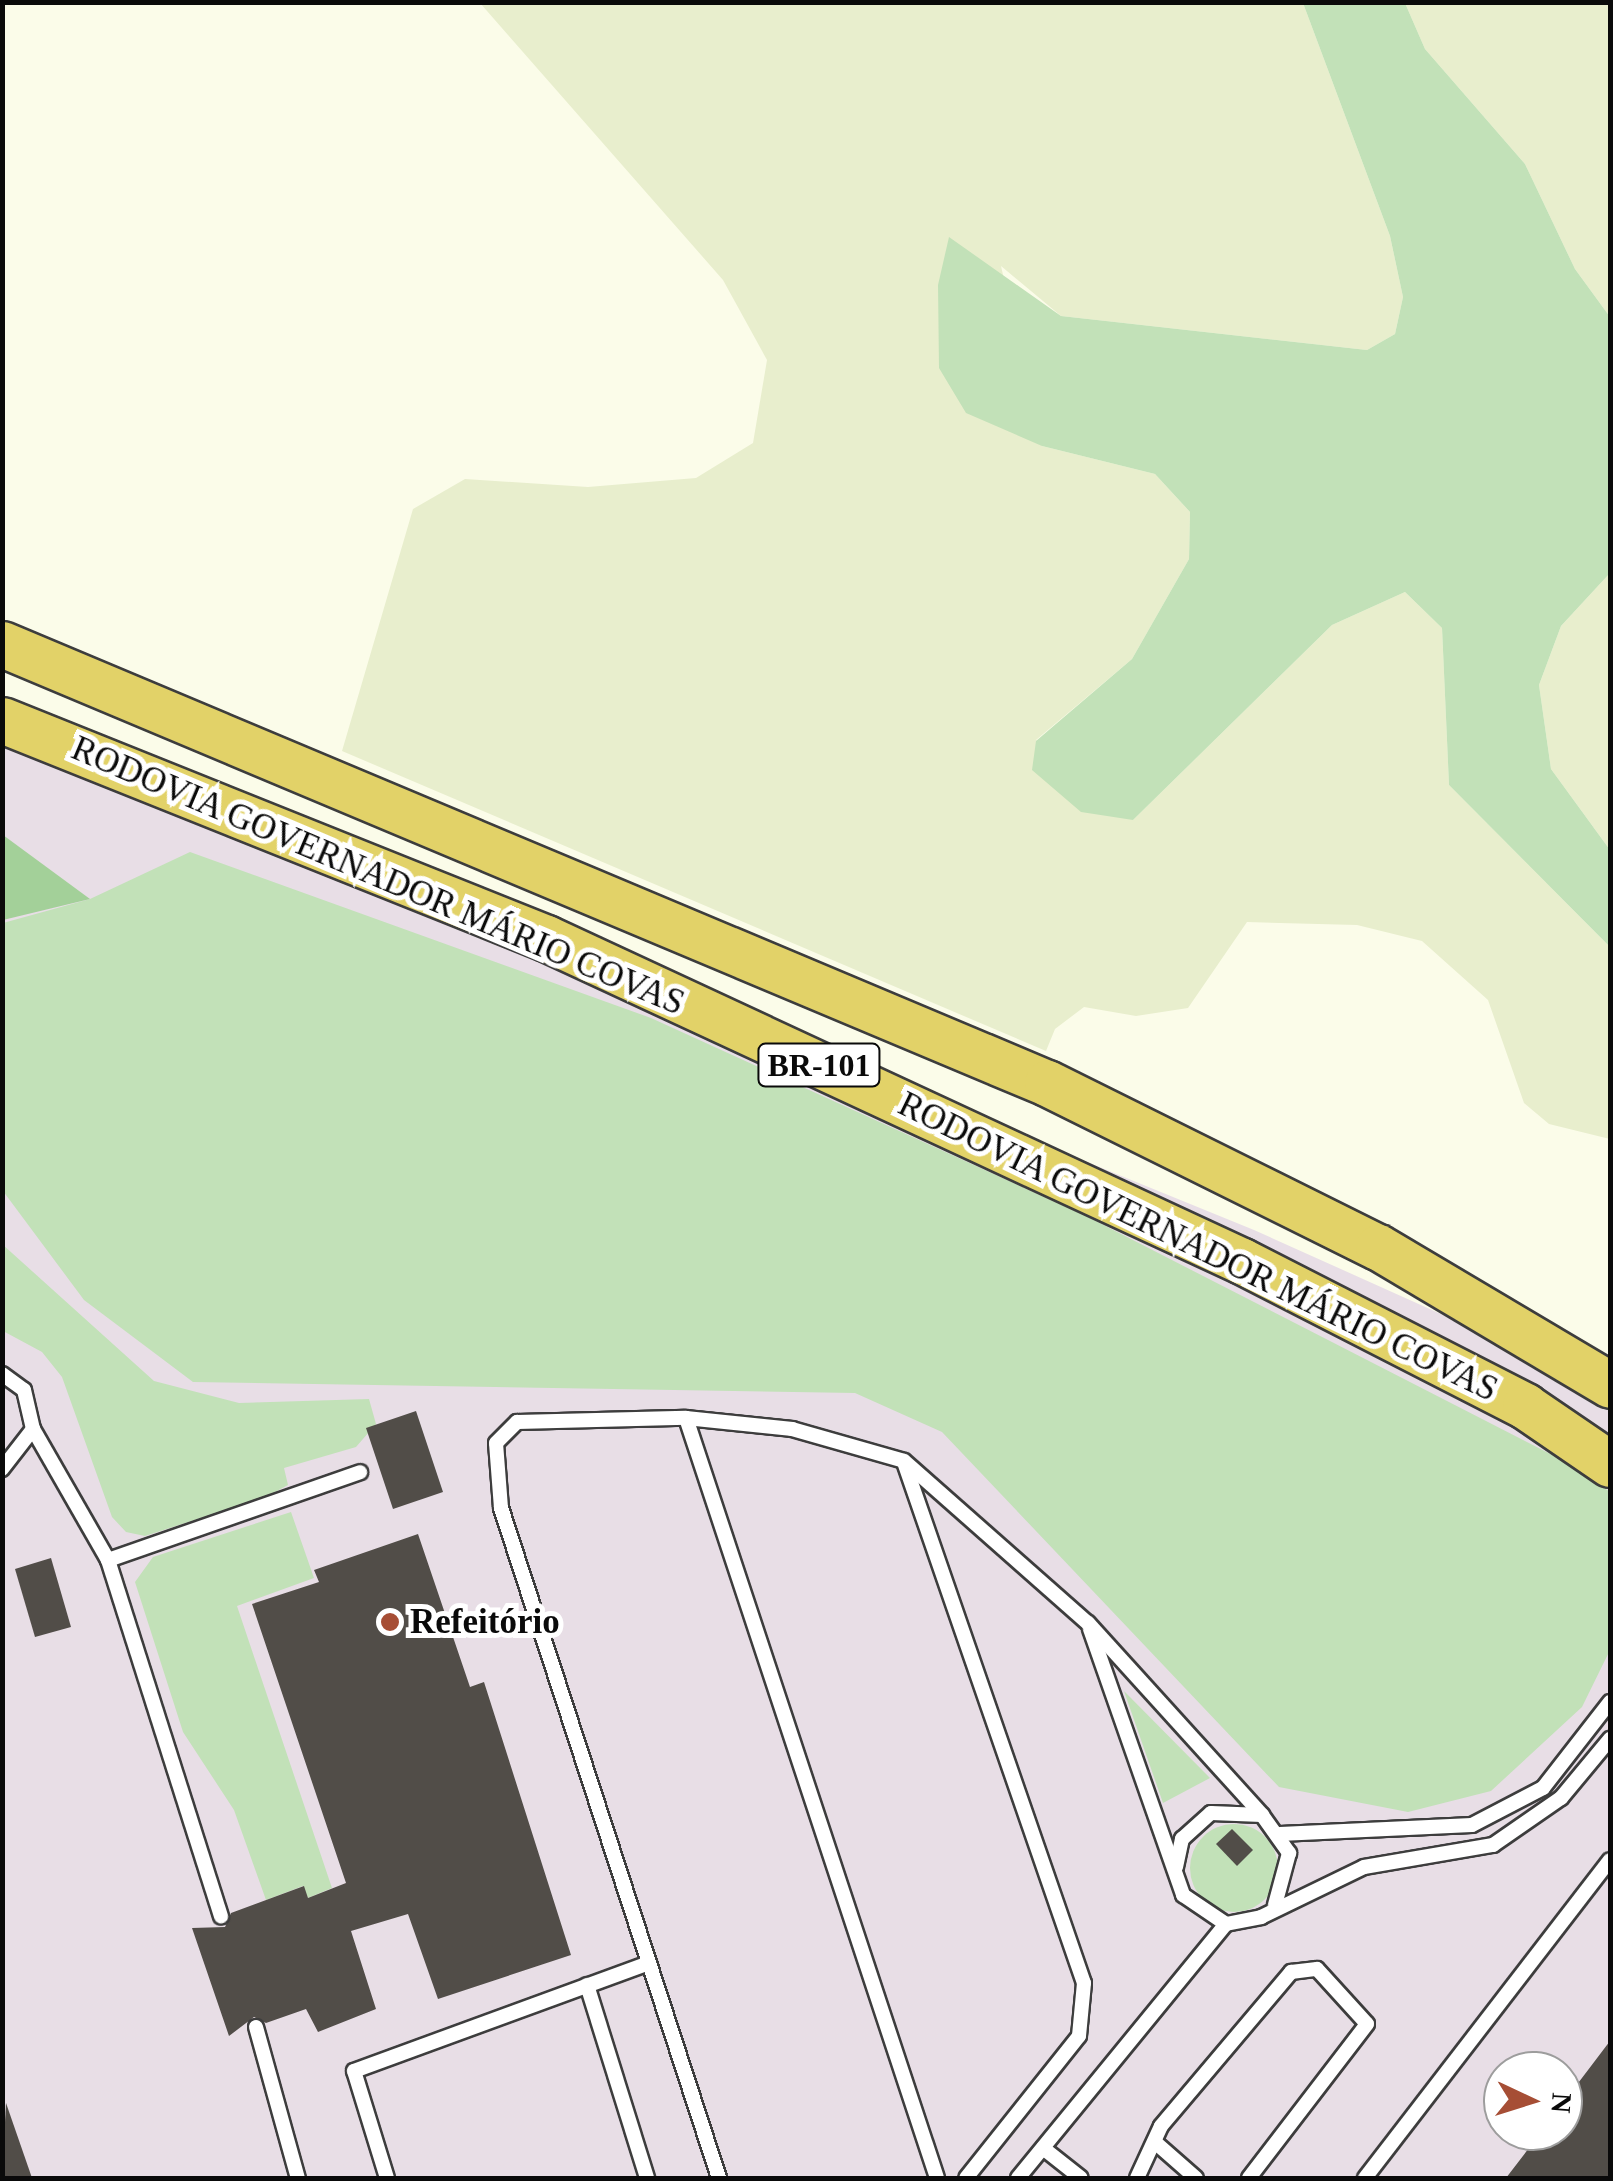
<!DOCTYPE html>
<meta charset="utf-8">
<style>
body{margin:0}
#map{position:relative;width:1613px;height:2181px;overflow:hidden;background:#fbfce9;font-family:"Times New Roman",serif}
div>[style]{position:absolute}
.industrial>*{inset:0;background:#e8dee6}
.farmland>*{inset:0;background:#e8eecd}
.green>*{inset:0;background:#c2e1b8}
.round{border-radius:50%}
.forest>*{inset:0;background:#a3d099}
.building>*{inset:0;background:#514d48}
.roads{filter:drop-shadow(2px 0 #3d3d3d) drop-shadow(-2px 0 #3d3d3d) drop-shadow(0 2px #3d3d3d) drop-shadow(0 -2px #3d3d3d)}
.service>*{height:14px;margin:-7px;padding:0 7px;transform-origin:7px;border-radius:7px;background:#fff}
.trunk>*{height:45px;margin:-22.5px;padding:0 22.5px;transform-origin:22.5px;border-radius:22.5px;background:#e2d268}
.dots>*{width:28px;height:28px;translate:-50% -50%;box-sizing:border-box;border:5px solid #fff;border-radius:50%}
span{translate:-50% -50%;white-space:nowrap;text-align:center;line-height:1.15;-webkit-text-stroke:10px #fff;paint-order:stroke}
.shield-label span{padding:2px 8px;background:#fff;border:2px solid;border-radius:8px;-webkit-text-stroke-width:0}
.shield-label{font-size:32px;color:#0a0a0a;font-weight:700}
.street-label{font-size:35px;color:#0a0a0a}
.poi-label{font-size:35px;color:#0a0a0a;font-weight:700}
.left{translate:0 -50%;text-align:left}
.frame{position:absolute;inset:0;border:5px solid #0a0a0a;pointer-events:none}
.north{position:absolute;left:1483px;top:2051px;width:100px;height:100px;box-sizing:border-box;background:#fff;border:2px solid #9d9d9d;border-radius:50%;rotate:94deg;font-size:28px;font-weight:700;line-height:40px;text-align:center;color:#0a0a0a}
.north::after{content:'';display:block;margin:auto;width:35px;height:45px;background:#a64e35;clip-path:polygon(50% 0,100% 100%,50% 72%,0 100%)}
</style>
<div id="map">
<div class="industrial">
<div style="clip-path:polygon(evenodd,2px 720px,1254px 1230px,1590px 1381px,1610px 1361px,1610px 2178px,3px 2178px,2px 720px,1503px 2071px,1563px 2071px,1563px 2131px,1503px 2131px,1503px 2071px)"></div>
</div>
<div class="farmland">
<div style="clip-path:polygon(480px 3px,1303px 3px,1390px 236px,1403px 297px,1395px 334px,1367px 350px,1061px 316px,1001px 266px,1042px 446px,1155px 474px,1190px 512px,1189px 559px,1132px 659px,1036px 740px,1133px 820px,1332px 625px,1405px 592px,1442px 628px,1449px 785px,1610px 947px,1610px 1139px,1549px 1124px,1524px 1103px,1488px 1000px,1422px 941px,1357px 925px,1247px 922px,1188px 1008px,1136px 1016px,1084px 1007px,1055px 1029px,1046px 1051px,342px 751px,413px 509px,465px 479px,588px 487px,696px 478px,753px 443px,767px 360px,723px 280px)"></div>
<div style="clip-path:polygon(1405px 3px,1610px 3px,1610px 317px,1575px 269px,1525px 164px,1425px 49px)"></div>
<div style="clip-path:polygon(1610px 573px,1610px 850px,1551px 769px,1539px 685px,1561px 626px)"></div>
</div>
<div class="green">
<div style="clip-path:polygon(1303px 3px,1405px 3px,1425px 49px,1525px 164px,1575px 269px,1610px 317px,1610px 573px,1561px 626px,1539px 685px,1551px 769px,1610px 850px,1610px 947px,1449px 785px,1442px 628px,1405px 592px,1332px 625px,1133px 820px,1081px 812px,1032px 770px,1036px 741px,1132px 659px,1189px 559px,1190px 512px,1155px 474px,1042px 446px,966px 413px,939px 368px,938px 285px,949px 237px,1061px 316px,1367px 350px,1395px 334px,1403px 297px,1390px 236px)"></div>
<div style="clip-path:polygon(190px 852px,651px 1018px,1088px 1217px,1570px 1464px,1610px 1492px,1610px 1650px,1582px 1707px,1491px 1791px,1408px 1812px,1279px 1787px,942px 1432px,855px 1393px,193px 1382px,84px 1300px,3px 1191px,3px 923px,90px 899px)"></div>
<div style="clip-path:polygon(2px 1244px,154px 1381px,239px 1403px,369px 1399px,376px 1424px,356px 1447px,284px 1468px,288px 1485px,266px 1497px,145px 1536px,126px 1532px,112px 1517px,62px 1377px,42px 1352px,3px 1331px)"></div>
<div style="clip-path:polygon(291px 1512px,314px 1578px,237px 1606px,332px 1888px,308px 1898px,303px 1886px,266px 1900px,234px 1810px,183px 1732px,135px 1582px,153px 1557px)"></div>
<div style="clip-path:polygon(1124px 1691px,1210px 1778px,1163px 1803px)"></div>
<div class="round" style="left:1190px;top:1824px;width:88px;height:88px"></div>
</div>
<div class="forest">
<div style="clip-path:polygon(3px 835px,90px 899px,3px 920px)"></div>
</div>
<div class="building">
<div style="clip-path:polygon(416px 1411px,443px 1492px,393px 1509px,366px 1428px)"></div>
<div style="clip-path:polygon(418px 1534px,470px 1687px,484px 1682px,571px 1955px,438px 1999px,408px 1914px,351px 1931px,376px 2009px,318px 2032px,306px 2009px,266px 2023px,254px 2017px,229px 2036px,192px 1928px,225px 1927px,231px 1913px,304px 1886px,308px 1898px,346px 1883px,252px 1604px,319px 1582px,314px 1570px)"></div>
<div style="clip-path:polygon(51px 1558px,71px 1627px,35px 1637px,15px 1569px)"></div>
<div style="clip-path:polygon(1232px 1829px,1253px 1850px,1237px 1866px,1216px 1844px)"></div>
<div style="clip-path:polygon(1610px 2041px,1610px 2178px,1506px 2178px,1542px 2131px,1563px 2131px,1563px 2103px)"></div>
<div style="clip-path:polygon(6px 2103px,32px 2178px,2px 2178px)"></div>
</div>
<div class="roads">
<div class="service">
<div style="left:2px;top:1374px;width:27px;rotate:36deg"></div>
<div style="left:24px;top:1390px;width:40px;rotate:77deg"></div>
<div style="left:33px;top:1429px;width:51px;rotate:127.8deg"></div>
<div style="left:686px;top:1418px;width:800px;rotate:71.72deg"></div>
<div style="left:33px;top:1429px;width:151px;rotate:60.2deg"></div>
<div style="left:108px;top:1560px;width:374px;rotate:72.4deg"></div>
<div style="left:905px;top:1465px;width:548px;rotate:70.94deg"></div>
<div style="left:1084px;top:1983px;width:53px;rotate:95.4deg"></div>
<div style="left:1079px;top:2036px;width:181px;rotate:128.5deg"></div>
<div style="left:108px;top:1560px;width:267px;rotate:-19.2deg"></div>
<div style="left:1090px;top:1629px;width:282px;rotate:70.7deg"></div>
<div style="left:1183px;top:1895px;width:52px;rotate:34deg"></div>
<div style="left:1226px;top:1924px;width:36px;rotate:-11deg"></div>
<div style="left:1261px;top:1917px;width:114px;rotate:-25.9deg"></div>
<div style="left:1364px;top:1867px;width:131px;rotate:-9.7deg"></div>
<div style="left:1493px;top:1845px;width:83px;rotate:-34.7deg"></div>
<div style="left:1561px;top:1798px;width:77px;rotate:-50.3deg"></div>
<div style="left:1280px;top:1834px;width:192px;rotate:-2.7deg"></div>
<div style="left:1472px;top:1825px;width:80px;rotate:-27.5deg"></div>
<div style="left:1543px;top:1788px;width:109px;rotate:-52.1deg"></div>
<div style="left:1176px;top:1867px;width:29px;rotate:-78deg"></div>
<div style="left:1182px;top:1839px;width:39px;rotate:-42deg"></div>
<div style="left:1211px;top:1813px;width:51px;rotate:2.2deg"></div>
<div style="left:1262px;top:1815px;width:47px;rotate:54.6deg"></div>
<div style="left:1289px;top:1853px;width:54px;rotate:105.1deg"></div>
<div style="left:587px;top:1985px;width:202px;rotate:72.7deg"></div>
<div style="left:256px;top:2027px;width:157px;rotate:74.5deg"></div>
<div style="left:1156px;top:2143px;width:53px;rotate:41.2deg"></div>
<div style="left:1043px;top:2148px;width:48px;rotate:38.3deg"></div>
<div style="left:387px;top:2178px;width:112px;rotate:-107.1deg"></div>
<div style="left:354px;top:2071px;width:314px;rotate:-20.1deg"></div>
<div style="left:719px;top:2178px;width:705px;rotate:-108.02deg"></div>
<div style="left:501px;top:1508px;width:65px;rotate:-94.4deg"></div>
<div style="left:496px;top:1443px;width:30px;rotate:-45deg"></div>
<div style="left:517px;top:1422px;width:169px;rotate:-1.4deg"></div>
<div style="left:686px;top:1418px;width:107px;rotate:5.9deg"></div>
<div style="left:792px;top:1429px;width:116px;rotate:15.9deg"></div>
<div style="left:904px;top:1461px;width:245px;rotate:41.4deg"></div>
<div style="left:1088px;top:1623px;width:259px;rotate:47.8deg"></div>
<div style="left:1018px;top:2178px;width:328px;rotate:-50.7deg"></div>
<div style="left:1137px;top:2178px;width:57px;rotate:-65.2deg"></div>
<div style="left:1161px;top:2126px;width:202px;rotate:-49.8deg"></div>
<div style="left:1291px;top:1972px;width:26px;rotate:-7deg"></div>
<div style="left:1317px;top:1969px;width:74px;rotate:47.7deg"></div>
<div style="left:1367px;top:2024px;width:194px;rotate:127.5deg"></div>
<div style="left:1365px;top:2178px;width:401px;rotate:-52.4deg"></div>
</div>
<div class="trunk">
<div style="left:2px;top:644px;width:1133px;rotate:22.79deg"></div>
<div style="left:1047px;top:1083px;width:369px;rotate:26.4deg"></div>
<div style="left:1378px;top:1247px;width:270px;rotate:30.7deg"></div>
<div style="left:2px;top:720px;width:586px;rotate:21.84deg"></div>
<div style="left:546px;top:938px;width:767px;rotate:24.9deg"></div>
<div style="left:1242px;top:1261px;width:318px;rotate:27.1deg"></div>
<div style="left:1525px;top:1406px;width:103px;rotate:34.3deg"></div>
</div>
</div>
<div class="dots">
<div style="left:390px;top:1622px;background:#a64e35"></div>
</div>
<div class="shield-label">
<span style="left:819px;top:1065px">BR-101</span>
</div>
<div class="street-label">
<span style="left:378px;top:876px;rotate:23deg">RODOVIA GOVERNADOR MÁRIO COVAS</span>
<span style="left:1198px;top:1247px;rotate:26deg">RODOVIA GOVERNADOR MÁRIO COVAS</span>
</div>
<div class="poi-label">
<span class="left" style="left:410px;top:1622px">Refeitório</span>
</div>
<div class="frame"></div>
<div class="north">N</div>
</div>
